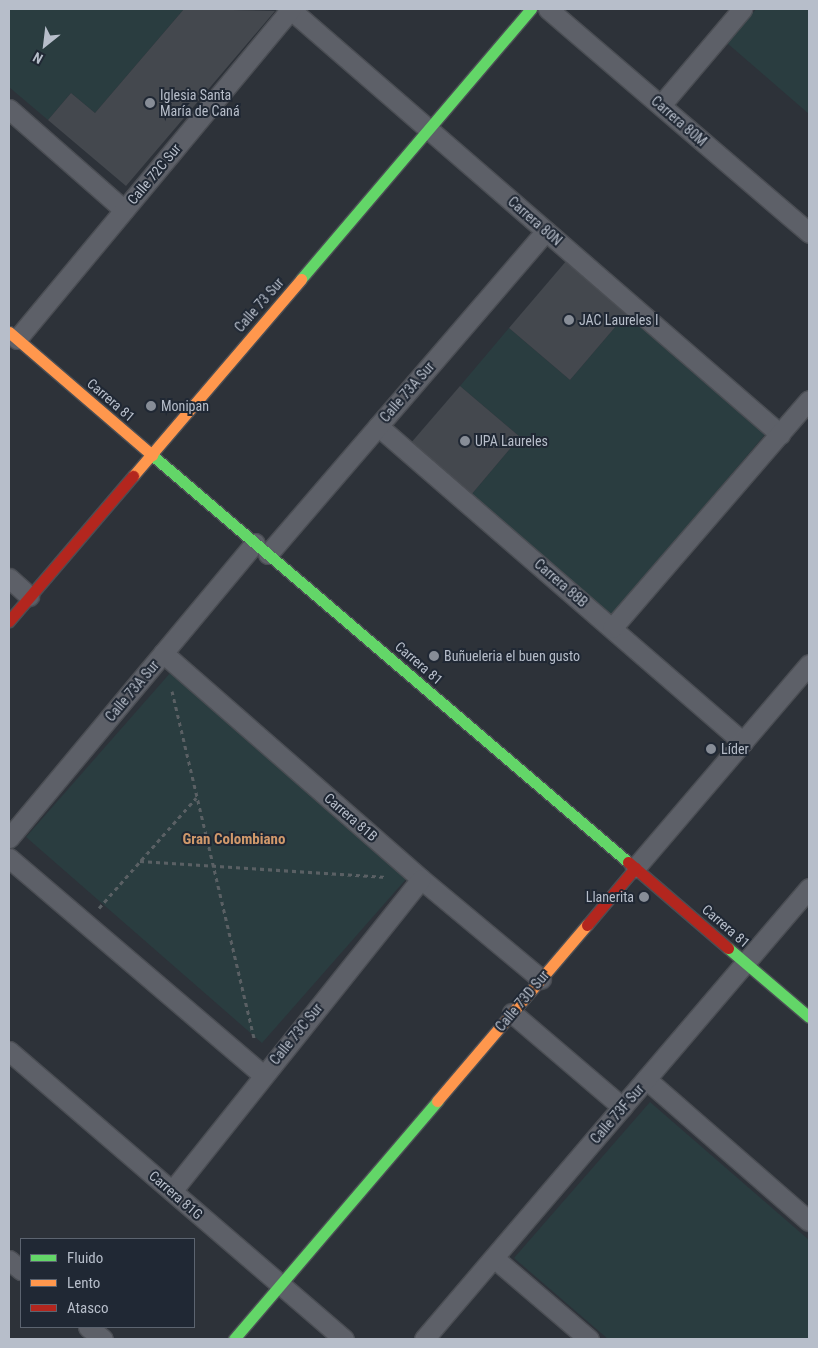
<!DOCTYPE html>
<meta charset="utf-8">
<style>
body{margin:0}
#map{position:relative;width:818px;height:1348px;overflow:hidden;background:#2d3239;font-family:"Roboto Condensed",sans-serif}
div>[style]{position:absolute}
.green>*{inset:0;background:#2a3d40}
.building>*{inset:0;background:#44484e}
.path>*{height:3px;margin-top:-1.5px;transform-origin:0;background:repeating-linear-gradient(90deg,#5a6064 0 4px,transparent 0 8px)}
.roads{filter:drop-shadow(1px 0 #4b4e54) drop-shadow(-1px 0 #4b4e54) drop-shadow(0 1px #4b4e54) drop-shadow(0 -1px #4b4e54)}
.street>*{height:19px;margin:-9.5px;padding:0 9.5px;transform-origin:9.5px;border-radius:9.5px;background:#5d6068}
.fast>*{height:11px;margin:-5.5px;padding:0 5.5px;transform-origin:5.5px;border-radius:5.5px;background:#63d668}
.slow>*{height:11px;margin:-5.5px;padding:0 5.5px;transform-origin:5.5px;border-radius:5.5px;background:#ff974d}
.jam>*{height:11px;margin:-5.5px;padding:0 5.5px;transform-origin:5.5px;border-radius:5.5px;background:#b3261e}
.dots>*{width:14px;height:14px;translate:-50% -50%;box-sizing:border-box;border:2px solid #202834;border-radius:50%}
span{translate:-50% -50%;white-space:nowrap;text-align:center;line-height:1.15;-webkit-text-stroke:4px #202834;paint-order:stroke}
.poi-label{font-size:14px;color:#b7beca}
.left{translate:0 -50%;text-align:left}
.right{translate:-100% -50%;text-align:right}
.street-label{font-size:14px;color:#b7beca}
.neighbourhood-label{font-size:15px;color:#d1996b;font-weight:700}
.frame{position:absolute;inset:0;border:10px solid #b7beca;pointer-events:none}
.legend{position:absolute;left:20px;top:1238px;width:175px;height:90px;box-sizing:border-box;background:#202834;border:1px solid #5c6470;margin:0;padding:6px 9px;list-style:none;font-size:15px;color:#b7beca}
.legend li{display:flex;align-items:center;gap:10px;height:25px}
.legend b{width:25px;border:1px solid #5c6470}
.north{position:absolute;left:20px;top:20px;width:50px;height:50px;-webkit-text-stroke:4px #202834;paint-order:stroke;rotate:209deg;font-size:14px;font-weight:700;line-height:20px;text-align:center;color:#b7beca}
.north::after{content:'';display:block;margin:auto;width:18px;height:22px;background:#b7beca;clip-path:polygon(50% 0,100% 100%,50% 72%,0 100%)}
</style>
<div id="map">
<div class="green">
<div style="clip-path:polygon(9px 9px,184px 9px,95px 113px,71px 93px,48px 120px,9px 87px)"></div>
<div style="clip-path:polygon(756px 9px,809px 9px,809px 114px,727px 43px)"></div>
<div style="clip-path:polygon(628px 312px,768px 431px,612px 615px,471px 495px,520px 437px,460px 386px,509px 328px,570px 380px)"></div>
<div style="clip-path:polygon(171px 672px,407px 878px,262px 1043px,26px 837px)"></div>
<div style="clip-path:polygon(650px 1102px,809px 1240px,809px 1339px,608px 1339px,514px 1258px)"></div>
</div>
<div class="building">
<div style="clip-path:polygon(184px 9px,275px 11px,126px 186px,48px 120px,71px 93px,95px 113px)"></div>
<div style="clip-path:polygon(567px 260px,628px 312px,570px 380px,509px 328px)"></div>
<div style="clip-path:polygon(460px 386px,520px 437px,471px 495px,410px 444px)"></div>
</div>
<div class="path">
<div style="left:172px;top:691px;width:357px;rotate:76.7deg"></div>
<div style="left:140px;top:861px;width:247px;rotate:3.7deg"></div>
<div style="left:99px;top:908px;width:147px;rotate:-48.6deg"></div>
</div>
<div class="roads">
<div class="street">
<div style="left:290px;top:9px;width:649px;rotate:40.94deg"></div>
<div style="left:548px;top:9px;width:344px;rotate:40.6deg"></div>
<div style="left:661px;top:105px;width:126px;rotate:-49.8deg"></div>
<div style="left:9px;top:109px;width:153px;rotate:41.3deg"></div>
<div style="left:17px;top:339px;width:429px;rotate:-50.3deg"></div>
<div style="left:378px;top:426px;width:483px;rotate:40.9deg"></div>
<div style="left:268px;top:554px;width:426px;rotate:-49.3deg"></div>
<div style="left:9px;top:578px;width:27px;rotate:42deg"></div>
<div style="left:612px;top:628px;width:301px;rotate:-49.2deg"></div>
<div style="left:163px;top:653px;width:343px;rotate:41.2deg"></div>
<div style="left:421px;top:879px;width:156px;rotate:39.8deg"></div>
<div style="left:9px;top:838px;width:384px;rotate:-50.2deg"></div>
<div style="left:9px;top:858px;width:334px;rotate:40.5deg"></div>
<div style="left:635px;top:868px;width:268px;rotate:-49.5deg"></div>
<div style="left:512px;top:1013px;width:145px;rotate:40.5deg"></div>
<div style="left:9px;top:1051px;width:442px;rotate:40.7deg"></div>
<div style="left:646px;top:1079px;width:216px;rotate:41.1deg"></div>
<div style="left:172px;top:1191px;width:399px;rotate:-51.4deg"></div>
<div style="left:494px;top:1258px;width:125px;rotate:40.5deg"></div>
<div style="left:9px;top:1260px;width:16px;rotate:40deg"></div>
<div style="left:88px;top:1327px;width:19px;rotate:39deg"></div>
<div style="left:424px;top:1339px;width:593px;rotate:-49.51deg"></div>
</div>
<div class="fast">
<div style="left:301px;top:279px;width:355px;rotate:-49.6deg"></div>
<div style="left:152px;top:455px;width:626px;rotate:40.53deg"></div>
<div style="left:728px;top:948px;width:106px;rotate:40.4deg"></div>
<div style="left:234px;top:1339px;width:313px;rotate:-49.5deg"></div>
</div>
<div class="slow">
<div style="left:9px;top:332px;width:189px;rotate:40.7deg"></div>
<div style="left:133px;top:476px;width:259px;rotate:-49.5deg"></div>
<div style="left:437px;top:1101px;width:231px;rotate:-49.6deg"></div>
</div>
<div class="jam">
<div style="left:9px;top:621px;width:191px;rotate:-49.5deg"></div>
<div style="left:628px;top:862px;width:132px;rotate:40.7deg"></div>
<div style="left:587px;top:925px;width:75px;rotate:-49.9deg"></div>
</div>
</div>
<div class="dots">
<div style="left:150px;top:103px;background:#878d97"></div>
<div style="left:569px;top:320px;background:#878d97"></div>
<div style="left:151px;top:406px;background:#878d97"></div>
<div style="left:465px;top:441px;background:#878d97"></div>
<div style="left:434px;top:656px;background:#878d97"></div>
<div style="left:711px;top:749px;background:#878d97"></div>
<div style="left:644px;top:897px;background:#878d97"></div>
</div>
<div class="poi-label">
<span class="left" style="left:160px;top:103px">Iglesia Santa<br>María de Caná</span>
<span class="left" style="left:579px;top:320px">JAC Laureles I</span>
<span class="left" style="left:161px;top:406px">Monipan</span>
<span class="left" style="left:475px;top:441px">UPA Laureles</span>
<span class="left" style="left:444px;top:656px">Buñueleria el buen gusto</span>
<span class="left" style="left:721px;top:749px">Líder</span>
<span class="right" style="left:634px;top:897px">Llanerita</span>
</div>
<div class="street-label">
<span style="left:679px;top:121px;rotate:41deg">Carrera 80M</span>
<span style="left:154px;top:174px;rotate:-50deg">Calle 72C Sur</span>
<span style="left:535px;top:221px;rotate:41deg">Carrera 80N</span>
<span style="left:259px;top:305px;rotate:-49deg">Calle 73 Sur</span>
<span style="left:407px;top:392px;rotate:-49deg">Calle 73A Sur</span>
<span style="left:111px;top:400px;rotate:41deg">Carrera 81</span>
<span style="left:561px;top:583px;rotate:41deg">Carrera 88B</span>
<span style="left:419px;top:663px;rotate:41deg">Carrera 81</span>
<span style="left:132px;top:691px;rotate:-50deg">Calle 73A Sur</span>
<span style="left:351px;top:817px;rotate:41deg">Carrera 81B</span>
<span style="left:726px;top:926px;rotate:41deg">Carrera 81</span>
<span style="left:522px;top:1001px;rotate:-50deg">Calle 73D Sur</span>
<span style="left:296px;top:1034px;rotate:-51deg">Calle 73C Sur</span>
<span style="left:617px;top:1114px;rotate:-49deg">Calle 73F Sur</span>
<span style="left:176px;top:1195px;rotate:41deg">Carrera 81G</span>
</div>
<div class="neighbourhood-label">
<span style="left:234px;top:840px">Gran Colombiano</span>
</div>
<div class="frame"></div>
<ul class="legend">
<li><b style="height:6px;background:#63d668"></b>Fluido</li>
<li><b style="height:6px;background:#ff974d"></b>Lento</li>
<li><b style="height:6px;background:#b3261e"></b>Atasco</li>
</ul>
<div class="north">N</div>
</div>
